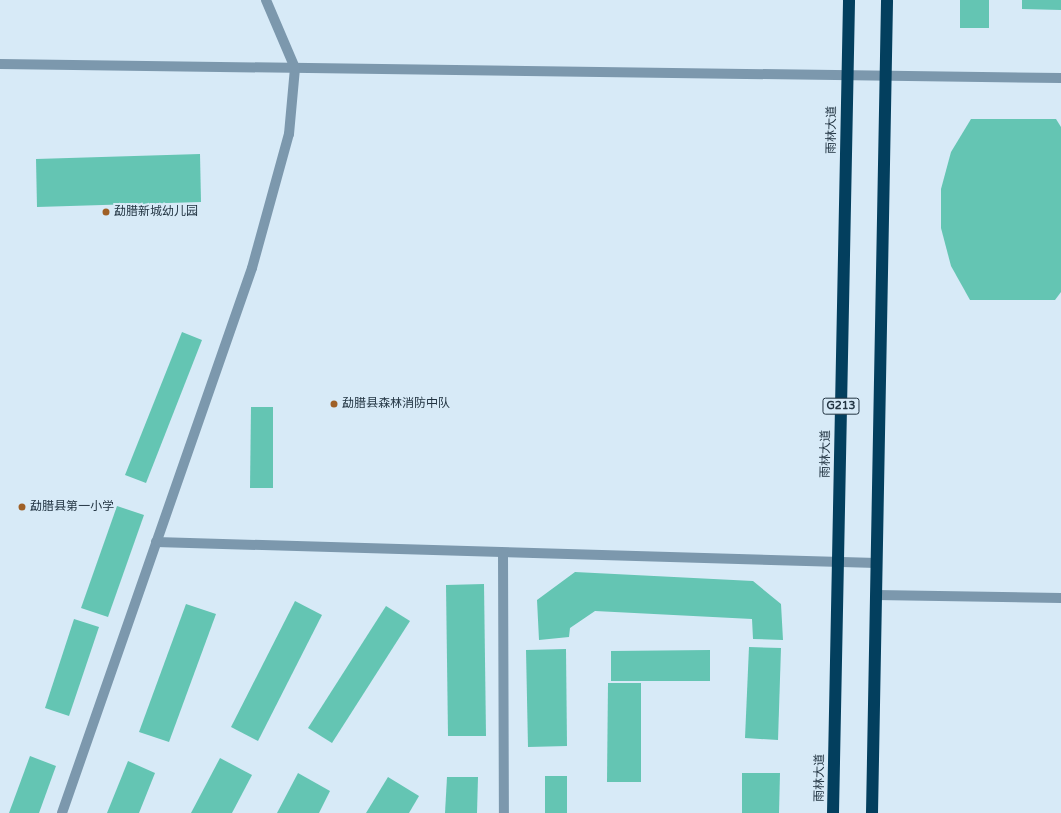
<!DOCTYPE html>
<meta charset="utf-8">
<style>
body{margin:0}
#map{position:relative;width:1061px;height:813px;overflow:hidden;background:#d7eaf7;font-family:"Varela Round","Noto Sans SC",sans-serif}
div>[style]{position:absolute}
.building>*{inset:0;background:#64c5b3}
.minor>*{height:10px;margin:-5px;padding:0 5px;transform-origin:5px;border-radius:5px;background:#7c98ad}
.highway>*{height:12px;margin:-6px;padding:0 6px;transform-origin:6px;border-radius:6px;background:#033f5e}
.dots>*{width:11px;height:11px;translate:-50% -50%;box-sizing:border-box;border:2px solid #d7eaf7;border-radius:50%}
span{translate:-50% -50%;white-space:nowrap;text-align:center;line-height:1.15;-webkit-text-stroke:4px #d7eaf7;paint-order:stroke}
.shield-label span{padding:1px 3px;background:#d7eaf7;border:1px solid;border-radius:3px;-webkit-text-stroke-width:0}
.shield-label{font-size:11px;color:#223442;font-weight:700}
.street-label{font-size:12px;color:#223442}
.poi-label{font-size:12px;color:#223442}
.left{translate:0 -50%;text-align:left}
</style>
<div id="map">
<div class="building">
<div style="clip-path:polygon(960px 0,989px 0,989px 28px,960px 28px)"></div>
<div style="clip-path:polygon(1022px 0,1061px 0,1061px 10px,1022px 9px)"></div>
<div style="clip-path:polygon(971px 119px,1056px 119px,1061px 127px,1061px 292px,1055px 300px,970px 300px,951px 266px,941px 228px,941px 189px,951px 152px)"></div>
<div style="clip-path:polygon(200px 154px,201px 202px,37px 207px,36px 159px)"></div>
<div style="clip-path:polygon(182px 332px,202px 340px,146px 483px,125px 475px)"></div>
<div style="clip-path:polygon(251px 407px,273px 407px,273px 488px,250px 488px)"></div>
<div style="clip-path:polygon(117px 506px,144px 515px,108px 617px,81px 608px)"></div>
<div style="clip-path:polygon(575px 572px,753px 581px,781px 604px,783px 640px,753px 639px,752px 619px,595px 611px,570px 628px,569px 637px,539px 640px,537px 600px)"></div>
<div style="clip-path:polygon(484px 584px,486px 736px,448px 736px,446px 585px)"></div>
<div style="clip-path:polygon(295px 601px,322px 615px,258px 741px,231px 727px)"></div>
<div style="clip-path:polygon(186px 604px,216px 614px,169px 742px,139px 732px)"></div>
<div style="clip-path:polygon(386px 606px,410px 621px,332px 743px,308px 728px)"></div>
<div style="clip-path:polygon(74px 619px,99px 627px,69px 716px,45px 708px)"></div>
<div style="clip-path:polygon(749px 647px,781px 648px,778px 740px,745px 738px)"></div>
<div style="clip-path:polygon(566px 649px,567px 746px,528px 747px,526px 650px)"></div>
<div style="clip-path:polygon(710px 650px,710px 681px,611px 681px,611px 651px)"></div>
<div style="clip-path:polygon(608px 683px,641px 683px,641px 782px,607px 782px)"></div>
<div style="clip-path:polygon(30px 756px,56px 766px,39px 813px,9px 813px)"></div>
<div style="clip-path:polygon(220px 758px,252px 775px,232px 813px,191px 813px)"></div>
<div style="clip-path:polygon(128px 761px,155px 773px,139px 813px,107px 813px)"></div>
<div style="clip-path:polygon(298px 773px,330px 791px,319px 813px,277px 813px)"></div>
<div style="clip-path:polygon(742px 773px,780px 773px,779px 813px,742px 813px)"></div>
<div style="clip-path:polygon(545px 776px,567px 776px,567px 813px,545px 813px)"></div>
<div style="clip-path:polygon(388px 777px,419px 796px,409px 813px,366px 813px)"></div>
<div style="clip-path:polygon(447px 777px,478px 777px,477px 813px,445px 813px)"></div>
</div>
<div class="minor">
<div style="left:0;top:64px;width:1061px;rotate:0.76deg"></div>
<div style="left:156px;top:542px;width:721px;rotate:1.67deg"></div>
<div style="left:503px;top:553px;width:260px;rotate:89.8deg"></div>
<div style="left:876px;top:595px;width:185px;rotate:0.9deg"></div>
<div style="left:62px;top:813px;width:577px;rotate:-70.78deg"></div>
<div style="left:252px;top:268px;width:139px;rotate:-74.6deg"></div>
<div style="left:289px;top:134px;width:66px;rotate:-84.8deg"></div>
<div style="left:295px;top:68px;width:74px;rotate:-113.1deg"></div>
</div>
<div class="highway">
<div style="left:833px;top:813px;width:813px;rotate:-88.87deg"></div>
<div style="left:872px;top:813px;width:813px;rotate:-88.94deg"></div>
</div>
<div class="dots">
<div style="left:106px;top:212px;background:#9f6027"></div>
<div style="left:334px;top:404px;background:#9f6027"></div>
<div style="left:22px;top:507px;background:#9f6027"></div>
</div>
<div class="shield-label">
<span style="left:841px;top:406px">G213</span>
</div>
<div class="street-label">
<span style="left:832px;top:130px;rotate:-89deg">雨林大道</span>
<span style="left:826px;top:454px;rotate:-89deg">雨林大道</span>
<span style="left:820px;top:778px;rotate:-89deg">雨林大道</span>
</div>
<div class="poi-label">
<span class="left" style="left:114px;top:212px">勐腊新城幼儿园</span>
<span class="left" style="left:342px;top:404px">勐腊县森林消防中队</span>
<span class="left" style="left:30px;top:507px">勐腊县第一小学</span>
</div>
</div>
